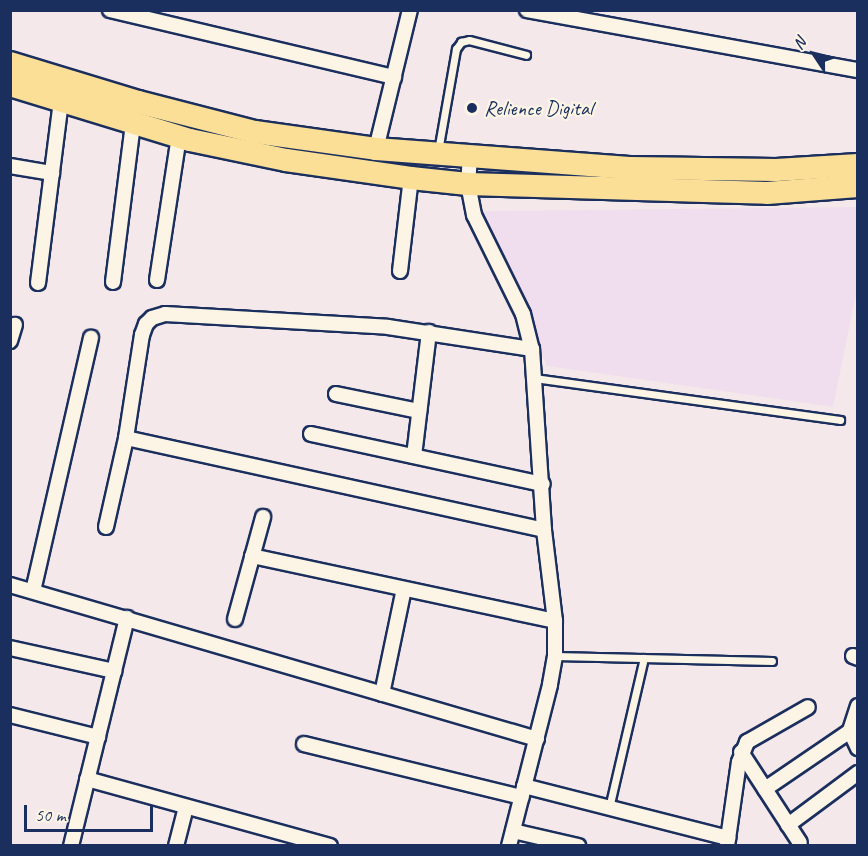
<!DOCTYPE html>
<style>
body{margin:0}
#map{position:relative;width:868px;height:856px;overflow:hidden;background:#f5e8ea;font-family:Caveat,sans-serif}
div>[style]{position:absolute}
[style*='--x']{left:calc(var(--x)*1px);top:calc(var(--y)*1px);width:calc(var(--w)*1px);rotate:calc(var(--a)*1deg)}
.built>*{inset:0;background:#f0deee}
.roads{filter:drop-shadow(2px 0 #1b2f5e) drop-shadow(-2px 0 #1b2f5e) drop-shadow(0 2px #1b2f5e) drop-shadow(0 -2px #1b2f5e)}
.lane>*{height:7px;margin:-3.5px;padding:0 3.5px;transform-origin:3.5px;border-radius:3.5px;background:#fcf5e5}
.street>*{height:14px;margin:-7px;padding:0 7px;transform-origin:7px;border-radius:7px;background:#fcf5e5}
.primary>*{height:22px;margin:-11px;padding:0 11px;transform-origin:11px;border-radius:11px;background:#fbdf96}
.dots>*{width:16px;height:16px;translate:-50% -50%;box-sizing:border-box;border:3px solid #fcf5e5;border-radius:50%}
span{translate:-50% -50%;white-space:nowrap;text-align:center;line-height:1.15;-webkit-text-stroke:4.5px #fcf5e5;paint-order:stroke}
.poi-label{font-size:21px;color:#1b2f5e}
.left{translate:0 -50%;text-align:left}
.frame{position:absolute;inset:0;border:12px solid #1b2f5e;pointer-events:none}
.north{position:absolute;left:784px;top:24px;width:60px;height:60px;-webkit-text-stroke:4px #fcf5e5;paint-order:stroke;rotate:305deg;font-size:16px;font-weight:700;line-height:24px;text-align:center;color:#1b2f5e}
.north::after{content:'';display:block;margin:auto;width:21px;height:27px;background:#1b2f5e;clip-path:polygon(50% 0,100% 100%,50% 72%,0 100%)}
.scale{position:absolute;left:24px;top:805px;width:129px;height:27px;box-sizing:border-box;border:3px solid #1b2f5e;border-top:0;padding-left:8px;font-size:18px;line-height:21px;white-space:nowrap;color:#1b2f5e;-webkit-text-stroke:4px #fcf5e5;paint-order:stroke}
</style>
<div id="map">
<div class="built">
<i style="clip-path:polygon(857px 207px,857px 289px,833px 407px,547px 366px,483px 211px)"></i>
</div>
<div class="roads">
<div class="lane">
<i style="--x:438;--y:151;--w:104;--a:-80"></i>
<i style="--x:456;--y:49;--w:9;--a:-54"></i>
<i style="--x:461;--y:42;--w:8;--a:-14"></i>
<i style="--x:469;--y:40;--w:59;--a:14.7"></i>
<i style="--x:534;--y:378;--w:309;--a:7.8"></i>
<i style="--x:555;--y:656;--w:217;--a:1.3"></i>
<i style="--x:609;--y:808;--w:154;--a:-76.9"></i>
</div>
<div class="street">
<i style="--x:110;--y:10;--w:292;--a:13.3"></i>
<i style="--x:527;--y:10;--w:336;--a:10.3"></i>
<i style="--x:376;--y:149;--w:143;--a:-76.3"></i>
<i style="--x:470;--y:156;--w:28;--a:94"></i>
<i style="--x:468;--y:184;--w:32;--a:79"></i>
<i style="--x:474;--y:215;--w:110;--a:63.7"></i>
<i style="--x:523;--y:314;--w:36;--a:76"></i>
<i style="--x:532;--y:349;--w:181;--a:86.2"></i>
<i style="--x:544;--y:530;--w:92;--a:83.1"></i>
<i style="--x:555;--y:621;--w:35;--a:90"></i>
<i style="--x:555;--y:656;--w:29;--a:100"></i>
<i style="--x:550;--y:685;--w:166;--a:104.3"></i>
<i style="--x:10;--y:166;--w:43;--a:9.5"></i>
<i style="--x:400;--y:271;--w:94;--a:-83.3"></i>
<i style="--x:157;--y:280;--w:145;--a:-81.3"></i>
<i style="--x:113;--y:282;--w:160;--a:-82.8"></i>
<i style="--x:38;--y:283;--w:183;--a:-82.8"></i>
<i style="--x:10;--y:341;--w:17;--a:-73"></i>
<i style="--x:336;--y:394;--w:85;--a:11.6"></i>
<i style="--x:311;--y:434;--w:237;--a:12.2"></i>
<i style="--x:126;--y:438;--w:428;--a:12.4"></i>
<i style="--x:414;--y:456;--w:125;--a:-83.1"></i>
<i style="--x:106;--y:527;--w:91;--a:-77.3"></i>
<i style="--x:126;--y:438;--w:104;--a:-81.2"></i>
<i style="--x:142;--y:335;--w:12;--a:-70"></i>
<i style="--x:146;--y:324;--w:8;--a:-45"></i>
<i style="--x:152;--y:318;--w:14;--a:-17"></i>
<i style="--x:165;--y:314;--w:223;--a:3.3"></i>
<i style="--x:388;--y:327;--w:146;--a:8.7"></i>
<i style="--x:252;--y:556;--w:310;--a:12.1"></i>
<i style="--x:10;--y:585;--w:549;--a:16.29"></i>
<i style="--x:33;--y:591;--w:260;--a:-77.1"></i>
<i style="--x:235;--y:619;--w:106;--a:-74.6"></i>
<i style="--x:10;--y:648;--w:107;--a:12.5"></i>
<i style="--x:853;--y:656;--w:5;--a:22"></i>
<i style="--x:382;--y:694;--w:107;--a:-78.2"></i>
<i style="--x:858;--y:706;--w:26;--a:108"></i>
<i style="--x:850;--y:731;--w:19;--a:65"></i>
<i style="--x:10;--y:715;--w:91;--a:14"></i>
<i style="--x:304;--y:744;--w:224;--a:13.7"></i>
<i style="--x:741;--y:752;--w:108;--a:57"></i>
<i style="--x:87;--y:779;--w:252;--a:15.4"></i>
<i style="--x:524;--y:786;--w:211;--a:14.3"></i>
<i style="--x:765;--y:789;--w:103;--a:-34.3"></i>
<i style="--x:788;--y:825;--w:87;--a:-36.6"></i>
<i style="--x:513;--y:831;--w:67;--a:13"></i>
<i style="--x:71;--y:846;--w:235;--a:-76.2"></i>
<i style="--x:176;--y:846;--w:40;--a:-75.6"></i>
<i style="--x:727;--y:846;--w:85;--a:-81.9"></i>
<i style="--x:739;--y:762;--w:22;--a:-68"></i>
<i style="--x:747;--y:742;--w:70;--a:-29.8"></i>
</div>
<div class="primary">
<i style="--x:10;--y:63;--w:134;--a:16.9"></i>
<i style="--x:138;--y:102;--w:121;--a:14.4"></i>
<i style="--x:255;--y:132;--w:122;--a:8"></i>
<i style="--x:376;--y:149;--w:254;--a:4.3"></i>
<i style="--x:629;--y:168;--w:147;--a:0.8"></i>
<i style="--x:776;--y:170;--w:82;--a:-3.5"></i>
<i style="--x:10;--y:85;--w:188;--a:17"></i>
<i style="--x:190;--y:140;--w:98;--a:11.8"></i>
<i style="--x:286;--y:160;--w:126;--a:8.2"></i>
<i style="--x:411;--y:178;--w:57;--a:6"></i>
<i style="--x:468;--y:184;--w:299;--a:1.7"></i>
<i style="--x:767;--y:193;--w:91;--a:-4.4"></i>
</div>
</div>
<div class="dots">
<i style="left:472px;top:108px;background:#1b2f5e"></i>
</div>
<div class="poi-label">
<span class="left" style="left:484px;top:108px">Relience Digital</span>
</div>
<div class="frame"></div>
<div class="north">N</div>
<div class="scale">50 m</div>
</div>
